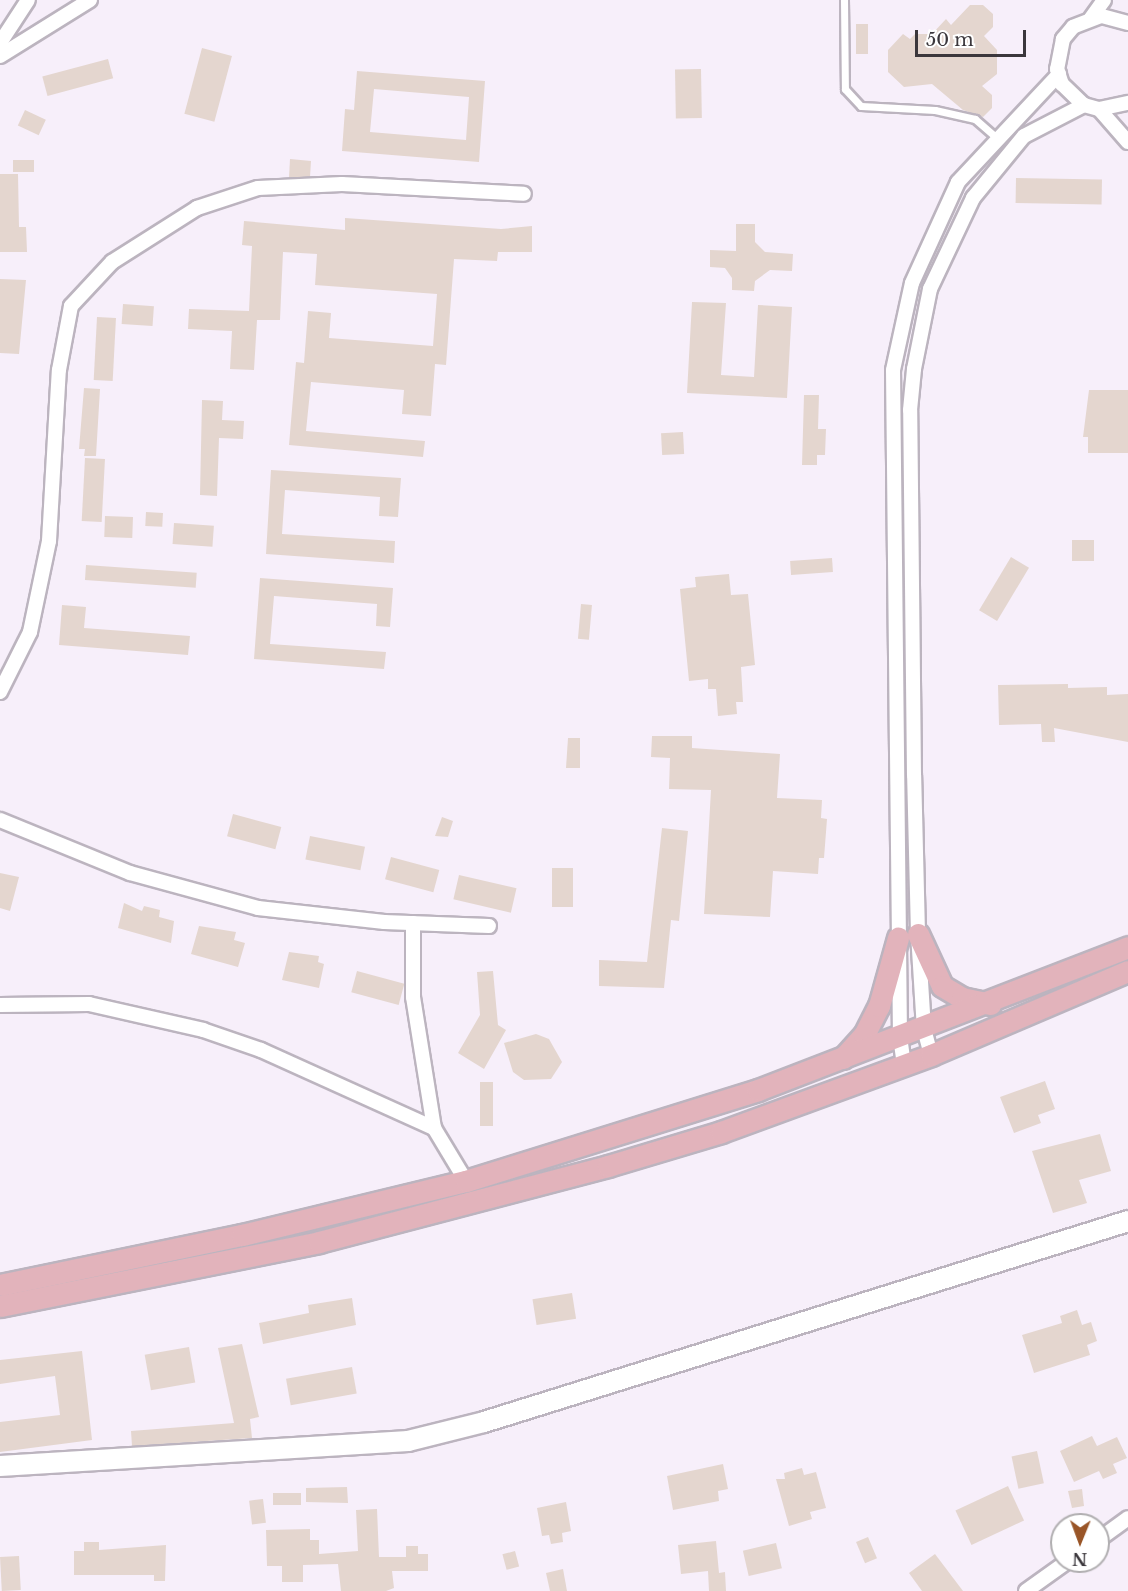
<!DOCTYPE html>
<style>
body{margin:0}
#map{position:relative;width:1128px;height:1591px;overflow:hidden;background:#f7effa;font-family:"Libre Baskerville",serif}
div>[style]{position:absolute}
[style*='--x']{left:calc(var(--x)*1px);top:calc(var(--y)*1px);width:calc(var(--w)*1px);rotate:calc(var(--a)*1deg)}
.building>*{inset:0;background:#e4d6cf;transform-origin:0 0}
.roads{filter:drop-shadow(2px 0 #bcb4bf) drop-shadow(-2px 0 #bcb4bf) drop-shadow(0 2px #bcb4bf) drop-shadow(0 -2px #bcb4bf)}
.lane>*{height:7px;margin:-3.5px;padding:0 3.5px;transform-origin:3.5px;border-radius:3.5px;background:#fff}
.street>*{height:14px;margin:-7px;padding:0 7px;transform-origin:7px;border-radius:7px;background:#fff}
.secondary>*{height:20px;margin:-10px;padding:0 10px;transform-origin:10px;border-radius:10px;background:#fff}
.primary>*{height:21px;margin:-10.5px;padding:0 10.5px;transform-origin:10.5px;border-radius:10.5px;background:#e2b3bb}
span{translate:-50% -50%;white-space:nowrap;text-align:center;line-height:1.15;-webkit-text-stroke:4.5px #fff;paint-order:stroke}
.north{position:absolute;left:1050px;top:1513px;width:60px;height:60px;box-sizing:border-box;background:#fff;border:2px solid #b1afb1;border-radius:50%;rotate:181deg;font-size:16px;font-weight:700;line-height:24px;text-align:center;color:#3b373c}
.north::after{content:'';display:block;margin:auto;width:21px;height:27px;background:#995527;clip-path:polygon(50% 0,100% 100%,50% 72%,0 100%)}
.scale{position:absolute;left:915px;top:30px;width:111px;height:27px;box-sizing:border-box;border:3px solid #3b373c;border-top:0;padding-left:8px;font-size:18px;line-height:21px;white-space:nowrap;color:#3b373c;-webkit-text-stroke:4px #fff;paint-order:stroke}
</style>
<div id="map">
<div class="building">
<i style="clip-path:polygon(970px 5px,983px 5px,993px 14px,993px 27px,984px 36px,997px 50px,997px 74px,982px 86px,992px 95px,992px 108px,983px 117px,963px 110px,932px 84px,904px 87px,888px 72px,888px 50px,903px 34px,910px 39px,915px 34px,932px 34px,946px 19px,951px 25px)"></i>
<i style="left:856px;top:24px;width:12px;height:30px"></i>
<i style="left:202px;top:48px;width:31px;height:68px;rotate:15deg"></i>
<i style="left:108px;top:59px;width:20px;height:68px;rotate:75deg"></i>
<i style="left:701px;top:69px;width:49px;height:26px;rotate:89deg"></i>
<i style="clip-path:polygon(evenodd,357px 71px,485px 81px,479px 162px,342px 151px,345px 109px,354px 110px,357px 71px,374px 89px,469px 97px,466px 140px,370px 132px,374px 89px)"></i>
<i style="left:25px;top:110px;width:23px;height:17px;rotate:25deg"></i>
<i style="clip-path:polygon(290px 159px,311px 161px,310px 177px,289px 178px)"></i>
<i style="left:13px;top:160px;width:21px;height:12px"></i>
<i style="clip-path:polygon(0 174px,18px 174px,19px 227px,26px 227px,27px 252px,0 252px)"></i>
<i style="left:1016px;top:178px;width:86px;height:25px;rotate:1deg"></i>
<i style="clip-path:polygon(345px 218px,501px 229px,532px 226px,532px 252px,498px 252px,497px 261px,454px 259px,446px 365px,435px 364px,431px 416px,402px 414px,404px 390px,311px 382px,306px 431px,425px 441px,423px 457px,289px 445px,296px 362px,304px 363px,308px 311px,331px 313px,329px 338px,433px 346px,437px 294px,315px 285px,317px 254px,283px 252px,280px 320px,257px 320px,254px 370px,230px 369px,232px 331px,188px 329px,189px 309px,249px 311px,252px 246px,242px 245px,244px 221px,345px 230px)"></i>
<i style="clip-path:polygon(736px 224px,755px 224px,755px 242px,765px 252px,793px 254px,792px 271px,770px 270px,755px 281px,754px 291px,732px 290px,732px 278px,725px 268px,710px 267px,710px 250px,736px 251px)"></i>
<i style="clip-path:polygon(0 279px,26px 280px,19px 354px,0 353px)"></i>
<i style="clip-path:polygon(692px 302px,726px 303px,721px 375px,754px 377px,758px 305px,792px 307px,787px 398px,687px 393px)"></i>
<i style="left:123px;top:304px;width:31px;height:20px;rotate:4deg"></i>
<i style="left:97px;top:317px;width:19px;height:63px;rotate:3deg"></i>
<i style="clip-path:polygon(84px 388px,100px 389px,96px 456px,84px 456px,85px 449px,79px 449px)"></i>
<i style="clip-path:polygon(1089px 390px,1128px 390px,1128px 453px,1088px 453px,1088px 437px,1083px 437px)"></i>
<i style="clip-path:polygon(804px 395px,819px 395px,818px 429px,826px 429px,825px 455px,817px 455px,817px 465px,802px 465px)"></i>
<i style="clip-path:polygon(202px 400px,223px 401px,222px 420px,244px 421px,243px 439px,219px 438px,217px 496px,200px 495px)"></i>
<i style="left:683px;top:432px;width:22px;height:22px;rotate:87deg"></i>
<i style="left:85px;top:458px;width:20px;height:63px;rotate:3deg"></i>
<i style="clip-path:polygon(271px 470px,401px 478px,398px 517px,379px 516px,380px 497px,285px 490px,282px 534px,395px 541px,394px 563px,266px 554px)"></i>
<i style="left:146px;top:512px;width:17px;height:14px;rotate:3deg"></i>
<i style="left:105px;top:516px;width:28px;height:21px;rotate:2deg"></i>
<i style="left:174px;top:523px;width:40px;height:21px;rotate:4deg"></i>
<i style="left:1072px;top:540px;width:22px;height:21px"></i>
<i style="left:1011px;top:557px;width:21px;height:62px;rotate:31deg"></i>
<i style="left:832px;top:558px;width:14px;height:42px;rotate:86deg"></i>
<i style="left:86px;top:565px;width:111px;height:15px;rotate:4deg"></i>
<i style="clip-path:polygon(729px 574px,731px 595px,748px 594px,755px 665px,741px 667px,743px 702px,736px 702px,737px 714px,718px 716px,716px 689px,708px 689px,708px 679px,689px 681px,680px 589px,696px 587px,695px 577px)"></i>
<i style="clip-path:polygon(260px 578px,393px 588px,390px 627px,376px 626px,377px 604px,274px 596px,270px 644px,386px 652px,384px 669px,254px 659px)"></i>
<i style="left:581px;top:604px;width:11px;height:35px;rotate:5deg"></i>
<i style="clip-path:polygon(62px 605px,86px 607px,84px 628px,190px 636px,188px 655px,59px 645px)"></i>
<i style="clip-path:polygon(1068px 684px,1068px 688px,1107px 687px,1107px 695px,1128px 694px,1128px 742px,1054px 728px,1055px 742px,1042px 742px,1041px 724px,999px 725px,998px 685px)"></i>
<i style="clip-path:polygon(652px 736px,692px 736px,692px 748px,780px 754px,777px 798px,822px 800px,821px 818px,827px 819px,824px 858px,819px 858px,818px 874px,773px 871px,770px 917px,704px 914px,711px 790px,669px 789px,670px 758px,651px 757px)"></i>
<i style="clip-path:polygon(568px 738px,580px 738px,580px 768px,566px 768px)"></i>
<i style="left:233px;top:814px;width:50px;height:23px;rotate:15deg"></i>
<i style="clip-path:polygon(442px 817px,453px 821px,448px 837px,435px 836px)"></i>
<i style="clip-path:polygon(662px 828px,688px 831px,679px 921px,671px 920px,664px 988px,599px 986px,599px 960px,647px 962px)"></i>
<i style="left:310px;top:836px;width:56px;height:24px;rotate:11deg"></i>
<i style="left:391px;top:857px;width:50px;height:23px;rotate:15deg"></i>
<i style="left:552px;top:868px;width:21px;height:39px"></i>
<i style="clip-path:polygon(0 873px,19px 877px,10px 911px,0 908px)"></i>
<i style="left:459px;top:875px;width:59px;height:25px;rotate:13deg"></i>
<i style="clip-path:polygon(124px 903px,142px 911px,144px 906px,160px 910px,159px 917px,174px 921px,171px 943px,118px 928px)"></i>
<i style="clip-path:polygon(199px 926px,236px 932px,234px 940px,245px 943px,238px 967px,191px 954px)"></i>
<i style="clip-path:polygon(289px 952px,319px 956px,318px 962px,324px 964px,319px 988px,282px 980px)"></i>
<i style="left:357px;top:971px;width:49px;height:22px;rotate:15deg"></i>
<i style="clip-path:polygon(493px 971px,498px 1025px,506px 1030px,484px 1069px,458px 1053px,480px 1015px,477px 972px)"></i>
<i style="clip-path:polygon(536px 1034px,549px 1039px,562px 1062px,551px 1079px,524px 1080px,513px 1072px,504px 1043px)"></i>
<i style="clip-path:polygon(1045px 1081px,1055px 1109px,1038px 1115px,1041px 1123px,1014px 1133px,1000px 1097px)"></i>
<i style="left:480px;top:1082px;width:13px;height:44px"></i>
<i style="clip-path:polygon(1100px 1134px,1111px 1171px,1079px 1180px,1087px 1203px,1053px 1213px,1032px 1151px)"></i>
<i style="left:572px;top:1293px;width:26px;height:40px;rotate:81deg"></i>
<i style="clip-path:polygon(352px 1298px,356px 1325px,263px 1344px,259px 1323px,309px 1313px,308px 1305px)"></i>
<i style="clip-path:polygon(1077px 1310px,1082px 1325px,1091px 1322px,1097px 1341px,1087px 1345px,1090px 1355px,1034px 1373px,1022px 1335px,1062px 1323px,1060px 1316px)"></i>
<i style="clip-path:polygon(242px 1344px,259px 1417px,250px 1419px,252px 1438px,132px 1446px,131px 1431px,234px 1423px,218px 1348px)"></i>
<i style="left:189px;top:1347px;width:36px;height:45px;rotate:80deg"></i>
<i style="clip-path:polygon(82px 1351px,92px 1440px,0 1452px,0 1422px,60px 1415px,55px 1376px,0 1384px,0 1360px)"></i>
<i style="left:352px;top:1367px;width:27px;height:67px;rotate:80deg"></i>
<i style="clip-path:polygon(1092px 1436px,1097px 1446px,1117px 1437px,1127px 1458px,1113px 1464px,1117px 1473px,1103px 1479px,1099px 1471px,1074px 1482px,1060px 1451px)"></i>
<i style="left:1037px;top:1451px;width:33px;height:26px;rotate:78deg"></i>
<i style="clip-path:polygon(723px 1464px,728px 1489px,718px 1491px,719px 1501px,673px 1510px,667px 1476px)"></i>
<i style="clip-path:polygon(802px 1468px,804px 1475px,816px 1472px,826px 1508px,810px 1512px,812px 1519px,789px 1526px,776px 1479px,785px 1479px,784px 1473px)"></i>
<i style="left:1008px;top:1486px;width:38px;height:58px;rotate:65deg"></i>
<i style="clip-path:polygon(347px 1487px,348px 1503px,306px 1502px,306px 1488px)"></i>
<i style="clip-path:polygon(1082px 1489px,1084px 1506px,1072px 1508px,1068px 1491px)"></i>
<i style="left:301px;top:1493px;width:12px;height:28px;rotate:90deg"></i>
<i style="left:263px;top:1499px;width:24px;height:14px;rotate:83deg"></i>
<i style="clip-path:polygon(566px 1502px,571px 1531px,562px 1533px,563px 1542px,551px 1544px,549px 1535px,542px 1536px,537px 1508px)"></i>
<i style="clip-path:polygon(377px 1509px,379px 1557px,406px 1557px,406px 1546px,418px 1546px,418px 1554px,428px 1554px,428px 1571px,392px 1571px,394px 1588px,386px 1591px,341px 1591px,338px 1564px,303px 1565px,303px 1582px,282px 1582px,282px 1566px,267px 1566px,266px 1530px,310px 1529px,310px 1540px,319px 1540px,319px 1554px,358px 1551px,356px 1510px)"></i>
<i style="left:868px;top:1537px;width:23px;height:13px;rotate:67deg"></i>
<i style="clip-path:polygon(716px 1541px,719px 1573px,725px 1572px,726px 1591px,709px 1591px,708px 1571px,681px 1574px,678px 1545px)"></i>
<i style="clip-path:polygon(84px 1542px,99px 1542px,99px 1550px,166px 1545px,165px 1581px,154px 1581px,154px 1575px,74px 1575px,74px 1551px,84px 1551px)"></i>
<i style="left:776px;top:1543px;width:26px;height:34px;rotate:77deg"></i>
<i style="left:515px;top:1551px;width:16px;height:13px;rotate:75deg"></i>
<i style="clip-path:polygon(935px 1554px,963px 1591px,922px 1591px,909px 1573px)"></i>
<i style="left:19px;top:1556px;width:34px;height:19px;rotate:87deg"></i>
<i style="clip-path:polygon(563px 1569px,567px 1591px,550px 1591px,546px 1573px)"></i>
</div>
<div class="roads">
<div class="lane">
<i style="--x:844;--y:0;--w:89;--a:89.4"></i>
<i style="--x:845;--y:89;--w:23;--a:47"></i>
<i style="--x:861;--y:106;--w:74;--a:3.1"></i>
<i style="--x:935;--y:110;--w:41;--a:12.7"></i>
<i style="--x:975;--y:119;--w:28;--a:41"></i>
</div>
<div class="street">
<i style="--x:1091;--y:18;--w:22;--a:-54"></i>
<i style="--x:1128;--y:23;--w:28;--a:-165"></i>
<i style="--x:1101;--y:16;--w:30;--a:159"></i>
<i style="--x:1073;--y:27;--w:16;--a:130"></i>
<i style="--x:1063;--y:39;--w:31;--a:101"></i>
<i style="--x:1057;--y:69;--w:16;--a:72"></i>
<i style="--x:1062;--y:84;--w:30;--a:44"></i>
<i style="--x:1084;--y:105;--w:16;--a:15"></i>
<i style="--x:1099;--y:109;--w:30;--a:-12"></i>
<i style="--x:0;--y:43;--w:51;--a:-56.9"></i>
<i style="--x:0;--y:56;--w:106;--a:-31.9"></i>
<i style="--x:1099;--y:109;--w:44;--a:48.7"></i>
<i style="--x:0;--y:692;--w:67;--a:-63.4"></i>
<i style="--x:30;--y:632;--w:93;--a:-78.2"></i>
<i style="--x:49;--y:541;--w:171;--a:-86.7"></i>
<i style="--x:59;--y:370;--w:65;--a:-79.4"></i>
<i style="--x:71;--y:306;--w:60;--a:-47"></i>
<i style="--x:112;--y:262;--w:101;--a:-32.4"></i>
<i style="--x:197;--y:208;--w:64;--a:-18.2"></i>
<i style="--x:258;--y:188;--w:84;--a:-2.7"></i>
<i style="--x:342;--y:184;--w:182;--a:3.1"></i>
<i style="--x:0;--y:820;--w:140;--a:22.2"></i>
<i style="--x:130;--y:873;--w:133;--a:15.3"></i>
<i style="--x:258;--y:908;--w:127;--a:6.3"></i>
<i style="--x:384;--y:922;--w:105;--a:2.2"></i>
<i style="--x:413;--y:923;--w:74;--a:90"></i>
<i style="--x:413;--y:997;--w:133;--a:80.9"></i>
<i style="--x:0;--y:1005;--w:89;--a:-0.6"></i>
<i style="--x:89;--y:1004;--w:117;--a:12.8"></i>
<i style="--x:203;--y:1030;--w:61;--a:19"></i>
<i style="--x:261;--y:1050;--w:190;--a:24.3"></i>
<i style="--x:434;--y:1128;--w:62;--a:58.9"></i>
<i style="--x:931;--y:1055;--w:27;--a:-105"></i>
<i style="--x:924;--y:1029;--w:95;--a:-93.6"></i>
<i style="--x:918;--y:934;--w:159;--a:-91.4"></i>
<i style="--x:914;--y:775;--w:365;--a:-90.6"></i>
<i style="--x:910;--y:410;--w:41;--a:-84.4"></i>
<i style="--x:914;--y:369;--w:82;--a:-78.7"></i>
<i style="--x:930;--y:289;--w:101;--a:-64.7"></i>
<i style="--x:973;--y:198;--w:80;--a:-50.6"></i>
<i style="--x:1024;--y:136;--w:68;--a:-27.3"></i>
<i style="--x:904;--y:1065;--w:27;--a:-98"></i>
<i style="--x:900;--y:1038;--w:668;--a:-90.6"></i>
<i style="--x:893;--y:370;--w:89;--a:-77.7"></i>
<i style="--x:912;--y:283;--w:111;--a:-65.5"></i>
<i style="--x:958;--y:182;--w:148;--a:-46.9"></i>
<i style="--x:1098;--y:1540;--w:37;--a:-36"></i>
<i style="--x:1026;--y:1591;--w:52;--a:-35.5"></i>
</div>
<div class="secondary">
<i style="--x:0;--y:1466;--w:409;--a:-3.5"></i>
<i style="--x:408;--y:1441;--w:78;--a:-14"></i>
<i style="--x:484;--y:1422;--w:675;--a:-17.33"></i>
</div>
<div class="primary">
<i style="--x:918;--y:934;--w:57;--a:65.2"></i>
<i style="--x:942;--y:986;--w:23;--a:31"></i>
<i style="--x:962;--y:998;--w:29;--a:12"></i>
<i style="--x:843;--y:1058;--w:31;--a:-48"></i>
<i style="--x:864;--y:1035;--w:33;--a:-63"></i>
<i style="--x:879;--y:1006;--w:71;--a:-74.4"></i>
<i style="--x:0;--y:1285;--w:247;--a:-11.7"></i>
<i style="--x:242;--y:1235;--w:230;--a:-13.6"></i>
<i style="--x:466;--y:1181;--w:306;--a:-17.3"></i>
<i style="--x:758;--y:1090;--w:397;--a:-21.1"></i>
<i style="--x:0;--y:1306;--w:325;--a:-11.3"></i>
<i style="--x:319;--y:1242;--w:299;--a:-14.7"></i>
<i style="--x:608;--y:1166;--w:118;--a:-16.7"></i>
<i style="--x:721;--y:1132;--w:224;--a:-20.1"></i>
<i style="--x:931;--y:1055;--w:214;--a:-23.1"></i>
</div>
</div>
<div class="north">N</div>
<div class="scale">50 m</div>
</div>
